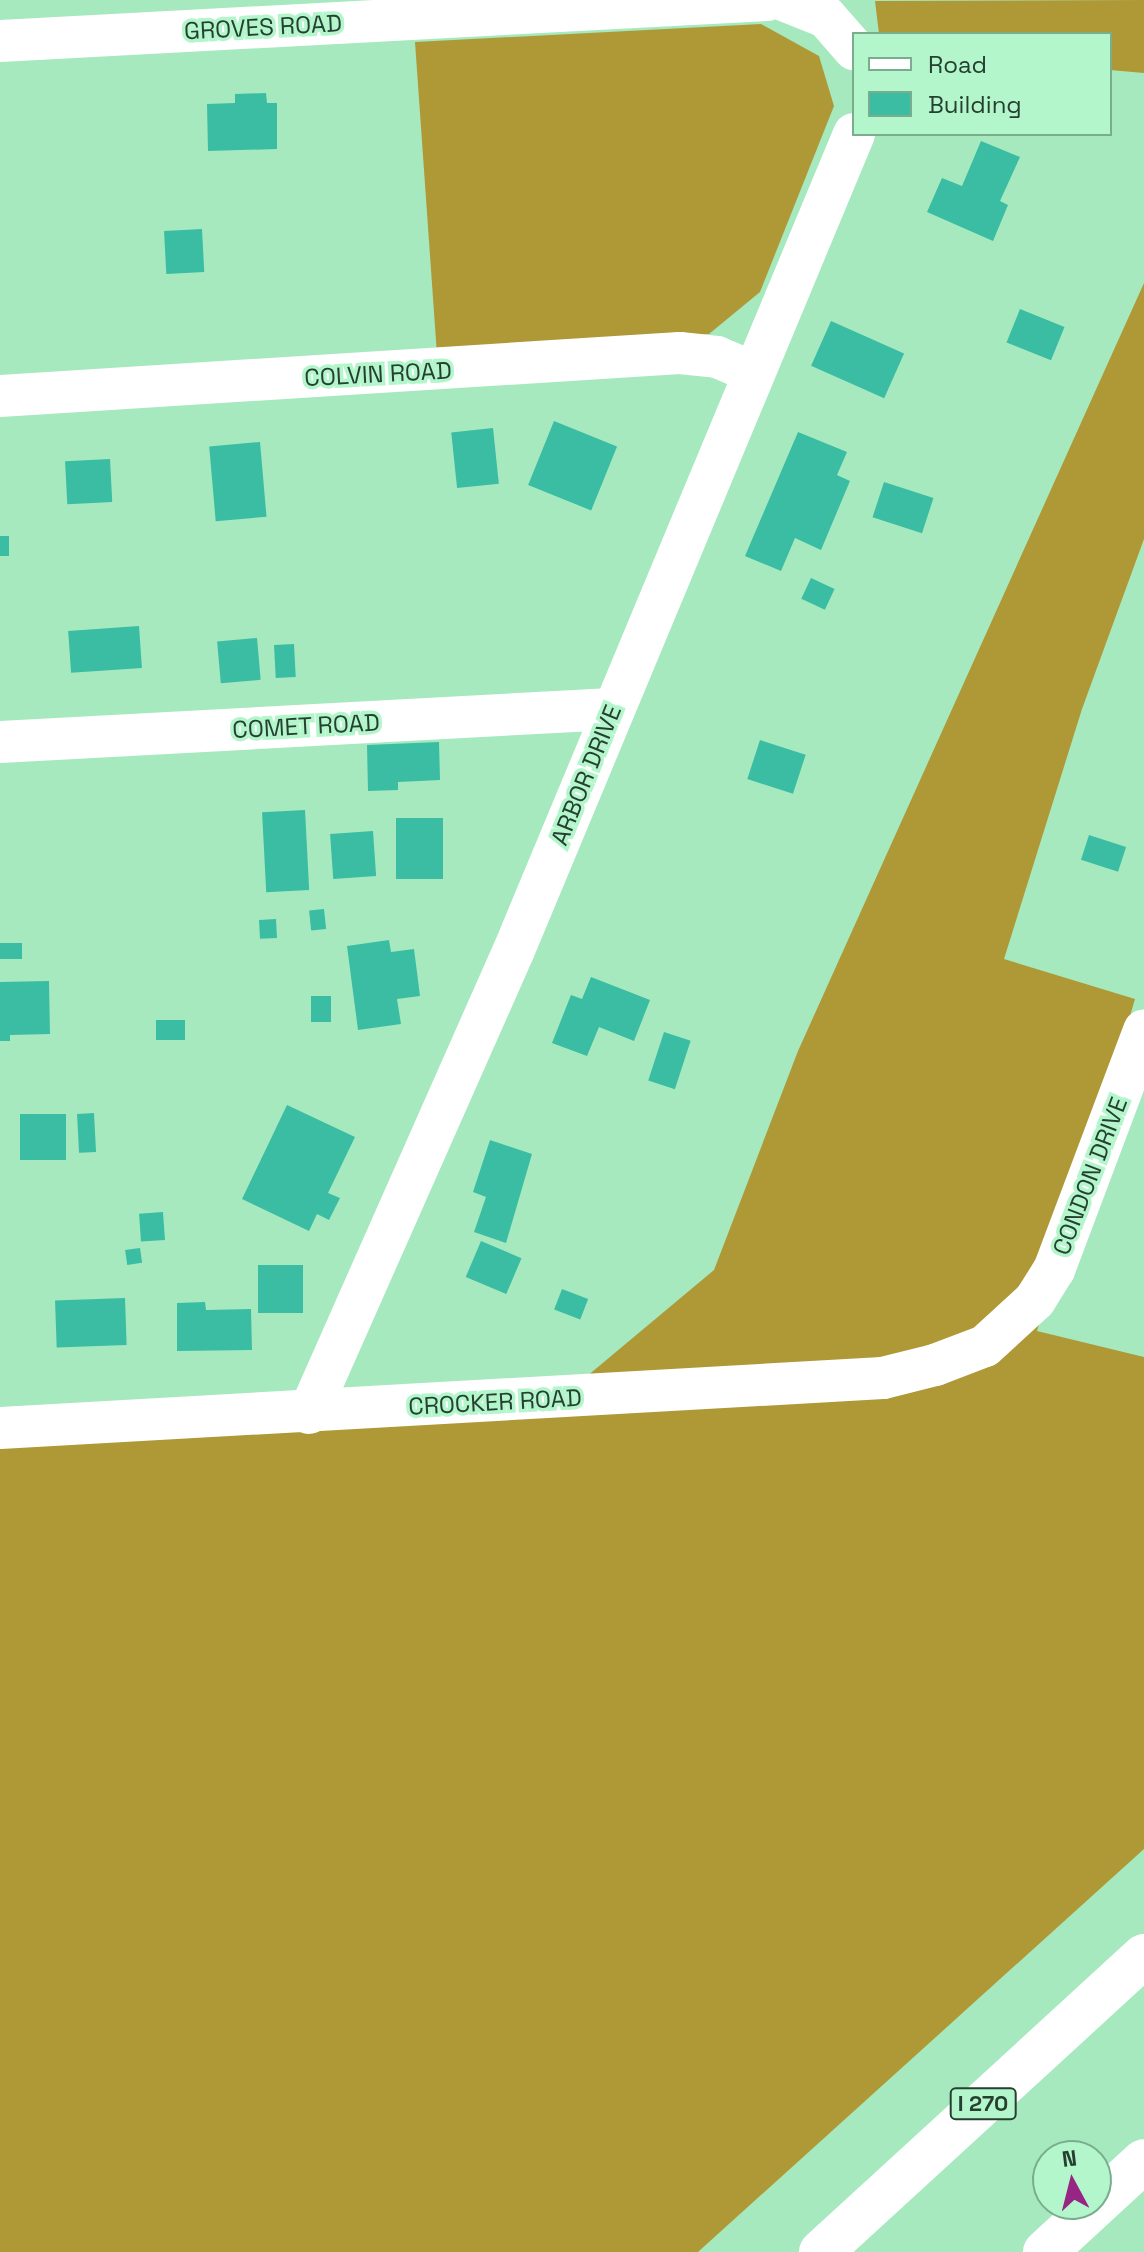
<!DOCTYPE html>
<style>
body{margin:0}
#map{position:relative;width:1144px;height:2252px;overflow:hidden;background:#a6e9bf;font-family:"Space Grotesk",sans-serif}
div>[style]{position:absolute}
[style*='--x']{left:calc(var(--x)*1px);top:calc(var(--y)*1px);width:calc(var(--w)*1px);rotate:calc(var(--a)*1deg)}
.forest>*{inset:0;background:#af9937}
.building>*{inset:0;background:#3abda3;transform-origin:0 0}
.minor>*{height:42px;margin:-21px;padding:0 21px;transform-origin:21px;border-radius:21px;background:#fff}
.highway>*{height:44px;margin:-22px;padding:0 22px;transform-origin:22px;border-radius:22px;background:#fff}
span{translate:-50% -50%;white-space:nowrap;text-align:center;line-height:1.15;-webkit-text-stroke:7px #b3f6cb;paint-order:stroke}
.shield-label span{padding:2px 6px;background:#b3f6cb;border:2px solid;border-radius:6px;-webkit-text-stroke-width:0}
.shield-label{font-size:22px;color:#254030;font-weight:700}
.street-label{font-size:24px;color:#254030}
.legend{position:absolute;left:852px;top:32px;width:260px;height:104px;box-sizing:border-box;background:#b3f6cb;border:2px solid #7aad8d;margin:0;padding:10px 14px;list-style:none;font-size:24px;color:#254030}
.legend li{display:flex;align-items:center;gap:16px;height:40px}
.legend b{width:40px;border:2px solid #7aad8d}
.north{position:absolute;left:1032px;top:2140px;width:80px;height:80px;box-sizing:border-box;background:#b3f6cb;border:2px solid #7aad8d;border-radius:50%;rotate:353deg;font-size:22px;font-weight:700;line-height:32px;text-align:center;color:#254030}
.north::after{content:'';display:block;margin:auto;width:28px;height:36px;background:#972583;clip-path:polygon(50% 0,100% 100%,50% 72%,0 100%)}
</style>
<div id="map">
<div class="forest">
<i style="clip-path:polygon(1144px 0,1144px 73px,1110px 70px,1110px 34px,879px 34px,875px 1px)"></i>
<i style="clip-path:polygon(761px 24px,819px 56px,834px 106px,760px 292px,709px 334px,437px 355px,415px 42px)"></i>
<i style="clip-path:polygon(1144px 283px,1144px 539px,1082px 709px,1004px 959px,1135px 999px,1037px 1331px,1144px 1357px,1144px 1849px,698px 2252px,0 2252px,0 1416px,586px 1377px,714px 1270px,798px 1051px)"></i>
</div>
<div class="building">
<i style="clip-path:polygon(266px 93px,267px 103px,277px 103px,277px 149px,208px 151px,207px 104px,235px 103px,235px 94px)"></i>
<i style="clip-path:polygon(981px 141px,1020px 157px,1000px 201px,1008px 205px,993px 241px,927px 212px,942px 178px,962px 186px)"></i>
<i style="left:202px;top:229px;width:43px;height:38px;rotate:87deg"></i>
<i style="left:1020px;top:309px;width:48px;height:36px;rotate:22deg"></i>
<i style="left:831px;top:321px;width:80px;height:49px;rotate:24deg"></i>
<i style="left:554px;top:421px;width:68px;height:69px;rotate:22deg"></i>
<i style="left:493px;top:428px;width:56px;height:42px;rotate:84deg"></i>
<i style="clip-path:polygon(798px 432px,847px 452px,837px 475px,850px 481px,821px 550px,795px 538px,781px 571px,745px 556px)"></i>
<i style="left:260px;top:442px;width:75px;height:51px;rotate:85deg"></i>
<i style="left:110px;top:459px;width:43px;height:45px;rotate:87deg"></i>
<i style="left:884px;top:482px;width:52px;height:37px;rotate:18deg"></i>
<i style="left:0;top:536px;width:9px;height:20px"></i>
<i style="left:811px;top:578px;width:26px;height:23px;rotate:25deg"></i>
<i style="left:139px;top:626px;width:42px;height:71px;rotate:86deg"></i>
<i style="left:257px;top:638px;width:42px;height:40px;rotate:85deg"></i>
<i style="left:294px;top:644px;width:33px;height:20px;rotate:87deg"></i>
<i style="left:760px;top:740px;width:48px;height:41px;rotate:18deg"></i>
<i style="clip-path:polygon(439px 742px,440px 780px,398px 782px,398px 790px,368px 791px,367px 745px)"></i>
<i style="left:305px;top:810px;width:80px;height:43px;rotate:87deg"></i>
<i style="left:396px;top:818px;width:47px;height:61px"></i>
<i style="left:373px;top:831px;width:45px;height:43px;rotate:86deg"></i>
<i style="left:1089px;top:835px;width:39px;height:26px;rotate:18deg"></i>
<i style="left:324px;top:909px;width:20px;height:15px;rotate:84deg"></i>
<i style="left:276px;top:919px;width:19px;height:17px;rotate:87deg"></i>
<i style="clip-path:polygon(389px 940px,391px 952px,414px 949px,420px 996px,397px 999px,401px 1024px,358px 1030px,347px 946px)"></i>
<i style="left:0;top:943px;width:22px;height:16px"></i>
<i style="clip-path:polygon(591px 977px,650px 1000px,634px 1041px,599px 1027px,587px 1056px,552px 1043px,571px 995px,582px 999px)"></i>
<i style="clip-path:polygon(49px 981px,50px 1034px,10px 1035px,10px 1041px,0 1041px,0 982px)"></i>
<i style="left:311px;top:996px;width:20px;height:26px"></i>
<i style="left:185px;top:1020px;width:20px;height:29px;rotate:90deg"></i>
<i style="left:664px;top:1032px;width:28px;height:51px;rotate:18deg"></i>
<i style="clip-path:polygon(287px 1105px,355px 1137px,328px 1193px,340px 1198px,329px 1220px,317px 1214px,309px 1231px,242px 1199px)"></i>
<i style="left:94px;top:1113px;width:39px;height:17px;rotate:87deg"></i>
<i style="left:20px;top:1114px;width:46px;height:46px"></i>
<i style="clip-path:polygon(490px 1140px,532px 1154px,506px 1243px,474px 1232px,486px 1197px,473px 1192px)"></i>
<i style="left:163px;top:1212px;width:28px;height:24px;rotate:86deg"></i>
<i style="left:481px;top:1241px;width:44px;height:39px;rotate:23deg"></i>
<i style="left:140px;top:1248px;width:15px;height:15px;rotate:82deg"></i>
<i style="left:258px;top:1265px;width:45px;height:48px"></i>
<i style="left:562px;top:1289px;width:28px;height:22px;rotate:21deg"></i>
<i style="left:125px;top:1298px;width:47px;height:70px;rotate:88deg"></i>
<i style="clip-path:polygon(205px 1302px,206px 1310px,251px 1309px,252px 1350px,177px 1351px,177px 1303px)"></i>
</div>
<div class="minor">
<i style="--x:783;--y:0;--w:46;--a:21.6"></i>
<i style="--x:826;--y:17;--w:43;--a:48.8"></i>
<i style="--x:0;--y:41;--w:768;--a:-3.06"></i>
<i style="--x:0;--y:396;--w:681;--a:-3.62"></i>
<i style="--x:680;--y:353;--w:37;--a:6"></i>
<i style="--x:717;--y:357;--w:38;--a:23"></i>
<i style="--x:0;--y:742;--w:613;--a:-3.09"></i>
<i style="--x:309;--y:1413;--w:506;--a:-66.12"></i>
<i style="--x:514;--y:950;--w:884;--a:-67.38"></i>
<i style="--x:0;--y:1428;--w:884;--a:-3.24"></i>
<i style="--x:883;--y:1378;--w:54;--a:-14"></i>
<i style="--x:935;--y:1365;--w:53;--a:-20.8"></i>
<i style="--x:985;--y:1346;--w:68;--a:-42.6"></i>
<i style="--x:1035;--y:1300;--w:36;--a:-58"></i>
<i style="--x:1054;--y:1270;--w:256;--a:-69.4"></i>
</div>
<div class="highway">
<i style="--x:821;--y:2252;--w:438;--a:-42.5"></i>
<i style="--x:1045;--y:2252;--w:134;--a:-42.6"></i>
</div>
<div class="shield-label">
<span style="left:983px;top:2104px">I 270</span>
</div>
<div class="street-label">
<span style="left:263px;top:27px;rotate:-3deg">GROVES ROAD</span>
<span style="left:378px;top:374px;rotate:-3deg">COLVIN ROAD</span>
<span style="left:306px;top:726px;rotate:-3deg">COMET ROAD</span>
<span style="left:586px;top:775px;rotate:-68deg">ARBOR DRIVE</span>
<span style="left:1090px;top:1176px;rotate:-69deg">CONDON DRIVE</span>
<span style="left:495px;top:1402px;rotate:-3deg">CROCKER ROAD</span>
</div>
<ul class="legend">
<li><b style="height:10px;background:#fff"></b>Road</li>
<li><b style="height:22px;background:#3abda3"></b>Building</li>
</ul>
<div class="north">N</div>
</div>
